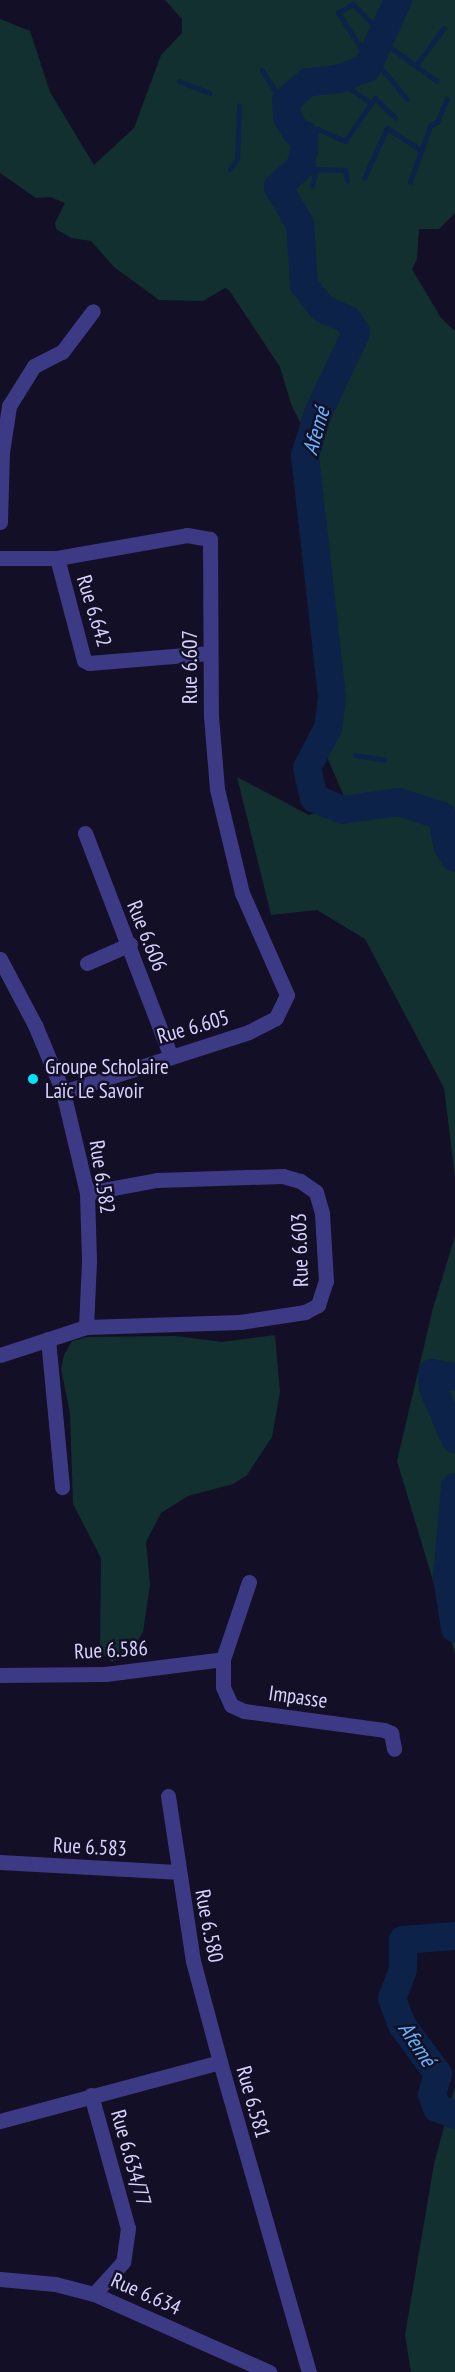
<!DOCTYPE html>
<meta charset="utf-8">
<style>
body{margin:0}
#map{position:relative;width:455px;height:2372px;overflow:hidden;background:#130f26;font-family:"PT Sans Narrow",sans-serif}
div>[style]{position:absolute}
[style*='--x']{left:calc(var(--x)*1px);top:calc(var(--y)*1px);width:calc(var(--w)*1px);rotate:calc(var(--a)*1deg)}
.green>*{inset:0;background:#12302f}
.stream>*{height:4.5px;margin:-2.25px;padding:0 2.25px;transform-origin:2.25px;border-radius:2.25px;background:#0c2248}
.river>*{height:28px;margin:-14px;padding:0 14px;transform-origin:14px;border-radius:14px;background:#0c2248}
.minor>*{height:15px;margin:-7.5px;padding:0 7.5px;transform-origin:7.5px;border-radius:7.5px;background:#3d3a85}
.dots>*{width:16px;height:16px;translate:-50% -50%;box-sizing:border-box;border:3px solid #130f26;border-radius:50%}
span{translate:-50% -50%;white-space:nowrap;text-align:center;line-height:1.15;-webkit-text-stroke:5px #130f26;paint-order:stroke}
.street-label{font-size:21px;color:#d9d4ff}
.poi-label{font-size:21px;color:#d9d4ff}
.left{translate:0 -50%;text-align:left}
.water-label{font-size:22px;color:#62b6ff;font-style:italic}
</style>
<div id="map">
<div class="green">
<i style="clip-path:polygon(165px 0,455px 0,455px 213px,439px 229px,419px 229px,417px 259px,412px 269px,441px 318px,455px 331px,455px 1177px,444px 1088px,365px 939px,317px 910px,271px 915px,237px 777px,309px 815px,346px 801px,327px 757px,340px 697px,322px 495px,316px 455px,291px 404px,280px 367px,229px 290px,225px 288px,203px 301px,159px 300px,114px 267px,91px 241px,71px 238px,56px 229px,55px 223px,65px 203px,50px 197px,36px 198px,0 173px,0 19px,30px 31px,50px 92px,94px 165px,134px 128px,161px 55px,182px 33px,182px 19px)"></i>
<i style="clip-path:polygon(455px 1236px,455px 1654px,397px 1461px,433px 1308px)"></i>
<i style="clip-path:polygon(275px 1335px,280px 1392px,272px 1437px,247px 1475px,233px 1484px,188px 1496px,161px 1513px,146px 1542px,150px 1585px,143px 1632px,136px 1644px,112px 1662px,100px 1651px,101px 1558px,73px 1504px,70px 1413px,61px 1369px,64px 1355px,72px 1341px,87px 1337px,176px 1336px,222px 1342px)"></i>
<i style="clip-path:polygon(455px 2086px,455px 2372px,411px 2372px,405px 2335px,434px 2164px)"></i>
</div>
<div class="stream">
<i style="--x:393;--y:49;--w:54;--a:36"></i>
<i style="--x:371;--y:64;--w:61;--a:-122.9"></i>
<i style="--x:338;--y:13;--w:17;--a:-31"></i>
<i style="--x:353;--y:4;--w:35;--a:45"></i>
<i style="--x:378;--y:29;--w:7;--a:8"></i>
<i style="--x:379;--y:65;--w:44;--a:50.5"></i>
<i style="--x:416;--y:65;--w:46;--a:-52.9"></i>
<i style="--x:262;--y:70;--w:30;--a:57"></i>
<i style="--x:278;--y:95;--w:13;--a:18"></i>
<i style="--x:329;--y:75;--w:49;--a:33.4"></i>
<i style="--x:179;--y:81;--w:33;--a:21"></i>
<i style="--x:310;--y:133;--w:9;--a:-27"></i>
<i style="--x:318;--y:129;--w:30;--a:24"></i>
<i style="--x:345;--y:141;--w:52;--a:-55.1"></i>
<i style="--x:375;--y:98;--w:28;--a:44"></i>
<i style="--x:230;--y:169;--w:12;--a:-55"></i>
<i style="--x:237;--y:159;--w:53;--a:-87.8"></i>
<i style="--x:364;--y:178;--w:55;--a:-65.3"></i>
<i style="--x:387;--y:128;--w:40;--a:32.9"></i>
<i style="--x:410;--y:182;--w:59;--a:-70.3"></i>
<i style="--x:430;--y:126;--w:8;--a:-30"></i>
<i style="--x:437;--y:122;--w:25;--a:-67"></i>
<i style="--x:312;--y:186;--w:17;--a:-77"></i>
<i style="--x:316;--y:169;--w:29;--a:2"></i>
<i style="--x:345;--y:170;--w:11;--a:75"></i>
<i style="--x:355;--y:755;--w:30;--a:9"></i>
</div>
<div class="river">
<i style="--x:398;--y:0;--w:75;--a:114.5"></i>
<i style="--x:367;--y:68;--w:30;--a:159"></i>
<i style="--x:339;--y:79;--w:31;--a:174"></i>
<i style="--x:308;--y:82;--w:29;--a:139"></i>
<i style="--x:286;--y:101;--w:16;--a:86"></i>
<i style="--x:287;--y:117;--w:17;--a:59"></i>
<i style="--x:296;--y:132;--w:9;--a:21"></i>
<i style="--x:304;--y:135;--w:15;--a:90"></i>
<i style="--x:304;--y:150;--w:16;--a:101"></i>
<i style="--x:301;--y:166;--w:31;--a:138"></i>
<i style="--x:278;--y:187;--w:43;--a:59.3"></i>
<i style="--x:300;--y:224;--w:61;--a:86.2"></i>
<i style="--x:304;--y:285;--w:29;--a:52"></i>
<i style="--x:322;--y:308;--w:29;--a:25"></i>
<i style="--x:348;--y:320;--w:15;--a:58"></i>
<i style="--x:356;--y:333;--w:89;--a:115.4"></i>
<i style="--x:318;--y:413;--w:45;--a:106.8"></i>
<i style="--x:305;--y:456;--w:243;--a:83.6"></i>
<i style="--x:332;--y:697;--w:31;--a:97"></i>
<i style="--x:328;--y:728;--w:45;--a:117.7"></i>
<i style="--x:307;--y:768;--w:31;--a:77"></i>
<i style="--x:314;--y:798;--w:30;--a:23"></i>
<i style="--x:342;--y:810;--w:58;--a:-8"></i>
<i style="--x:399;--y:802;--w:45;--a:18"></i>
<i style="--x:442;--y:816;--w:29;--a:80"></i>
<i style="--x:447;--y:845;--w:15;--a:58"></i>
<i style="--x:455;--y:1377;--w:23;--a:-170"></i>
<i style="--x:432;--y:1373;--w:15;--a:86"></i>
<i style="--x:433;--y:1388;--w:56;--a:66.7"></i>
<i style="--x:455;--y:1487;--w:90;--a:95.1"></i>
<i style="--x:447;--y:1577;--w:52;--a:81.1"></i>
<i style="--x:455;--y:1936;--w:52;--a:175.6"></i>
<i style="--x:403;--y:1940;--w:30;--a:90"></i>
<i style="--x:403;--y:1970;--w:30;--a:111"></i>
<i style="--x:392;--y:1998;--w:29;--a:70"></i>
<i style="--x:402;--y:2025;--w:61;--a:53.7"></i>
<i style="--x:438;--y:2074;--w:21;--a:107"></i>
<i style="--x:432;--y:2094;--w:15;--a:70"></i>
<i style="--x:437;--y:2108;--w:19;--a:21"></i>
</div>
<div class="minor">
<i style="--x:0;--y:522;--w:70;--a:-88.4"></i>
<i style="--x:2;--y:452;--w:47;--a:-81.3"></i>
<i style="--x:9;--y:406;--w:47;--a:-58"></i>
<i style="--x:34;--y:366;--w:31;--a:-27"></i>
<i style="--x:62;--y:352;--w:51;--a:-52.9"></i>
<i style="--x:0;--y:558;--w:57;--a:0"></i>
<i style="--x:57;--y:558;--w:132;--a:-10"></i>
<i style="--x:187;--y:535;--w:23;--a:10"></i>
<i style="--x:210;--y:539;--w:177;--a:89.7"></i>
<i style="--x:211;--y:716;--w:73;--a:85.3"></i>
<i style="--x:217;--y:789;--w:107;--a:76.5"></i>
<i style="--x:242;--y:893;--w:111;--a:66.2"></i>
<i style="--x:287;--y:995;--w:25;--a:116"></i>
<i style="--x:276;--y:1018;--w:30;--a:153"></i>
<i style="--x:249;--y:1032;--w:195;--a:162.1"></i>
<i style="--x:57;--y:558;--w:106;--a:75.2"></i>
<i style="--x:84;--y:660;--w:6;--a:31"></i>
<i style="--x:89;--y:663;--w:121;--a:-4.7"></i>
<i style="--x:85;--y:833;--w:238;--a:69"></i>
<i style="--x:0;--y:959;--w:75;--a:62.1"></i>
<i style="--x:35;--y:1025;--w:73;--a:67.3"></i>
<i style="--x:63;--y:1092;--w:104;--a:76.6"></i>
<i style="--x:87;--y:1193;--w:68;--a:88.3"></i>
<i style="--x:89;--y:1261;--w:66;--a:92.6"></i>
<i style="--x:86;--y:1327;--w:90;--a:162"></i>
<i style="--x:87;--y:963;--w:47;--a:-23.8"></i>
<i style="--x:86;--y:1327;--w:154;--a:-1.9"></i>
<i style="--x:240;--y:1322;--w:66;--a:-8.7"></i>
<i style="--x:305;--y:1312;--w:15;--a:-28"></i>
<i style="--x:318;--y:1305;--w:25;--a:-72"></i>
<i style="--x:326;--y:1281;--w:68;--a:-93.4"></i>
<i style="--x:322;--y:1213;--w:22;--a:-106"></i>
<i style="--x:316;--y:1192;--w:19;--a:-145"></i>
<i style="--x:300;--y:1181;--w:18;--a:-164"></i>
<i style="--x:283;--y:1176;--w:126;--a:178.2"></i>
<i style="--x:157;--y:1180;--w:71;--a:169.5"></i>
<i style="--x:48;--y:1339;--w:149;--a:84.6"></i>
<i style="--x:249;--y:1582;--w:81;--a:108.7"></i>
<i style="--x:223;--y:1659;--w:28;--a:90"></i>
<i style="--x:223;--y:1687;--w:20;--a:66"></i>
<i style="--x:231;--y:1705;--w:14;--a:25"></i>
<i style="--x:244;--y:1711;--w:141;--a:7.7"></i>
<i style="--x:384;--y:1730;--w:8;--a:23"></i>
<i style="--x:391;--y:1733;--w:16;--a:79"></i>
<i style="--x:0;--y:1675;--w:105;--a:-0.5"></i>
<i style="--x:105;--y:1674;--w:119;--a:-7.2"></i>
<i style="--x:168;--y:1796;--w:167;--a:81.4"></i>
<i style="--x:193;--y:1961;--w:105;--a:75"></i>
<i style="--x:0;--y:1862;--w:177;--a:3.2"></i>
<i style="--x:91;--y:2095;--w:138;--a:74.5"></i>
<i style="--x:128;--y:2228;--w:34;--a:98"></i>
<i style="--x:123;--y:2262;--w:43;--a:132.2"></i>
<i style="--x:0;--y:2121;--w:228;--a:-15"></i>
<i style="--x:220;--y:2062;--w:323;--a:74"></i>
<i style="--x:0;--y:2279;--w:55;--a:5.2"></i>
<i style="--x:55;--y:2284;--w:40;--a:14.4"></i>
<i style="--x:94;--y:2294;--w:192;--a:24"></i>
</div>
<div class="dots">
<i style="left:33px;top:1079px;background:#00e5ff"></i>
</div>
<div class="street-label">
<span style="left:94px;top:611px;rotate:73deg">Rue 6.642</span>
<span style="left:190px;top:667px;rotate:-90deg">Rue 6.607</span>
<span style="left:147px;top:936px;rotate:68deg">Rue 6.606</span>
<span style="left:193px;top:1027px;rotate:-16deg">Rue 6.605</span>
<span style="left:102px;top:1177px;rotate:81deg">Rue 6.582</span>
<span style="left:300px;top:1250px;rotate:-92deg">Rue 6.603</span>
<span style="left:111px;top:1650px;rotate:-3deg">Rue 6.586</span>
<span style="left:298px;top:1697px;rotate:8deg">Impasse</span>
<span style="left:90px;top:1847px;rotate:3deg">Rue 6.583</span>
<span style="left:209px;top:1926px;rotate:79deg">Rue 6.580</span>
<span style="left:253px;top:2102px;rotate:74deg">Rue 6.581</span>
<span style="left:131px;top:2158px;rotate:74deg">Rue 6.634/77</span>
<span style="left:146px;top:2294px;rotate:24deg">Rue 6.634</span>
</div>
<div class="poi-label">
<span class="left" style="left:45px;top:1079px">Groupe Scholaire<br>Laïc Le Savoir</span>
</div>
<div class="water-label">
<span style="left:316px;top:431px;rotate:-74deg">Afemé</span>
<span style="left:417px;top:2044px;rotate:56deg">Afemé</span>
</div>
</div>
